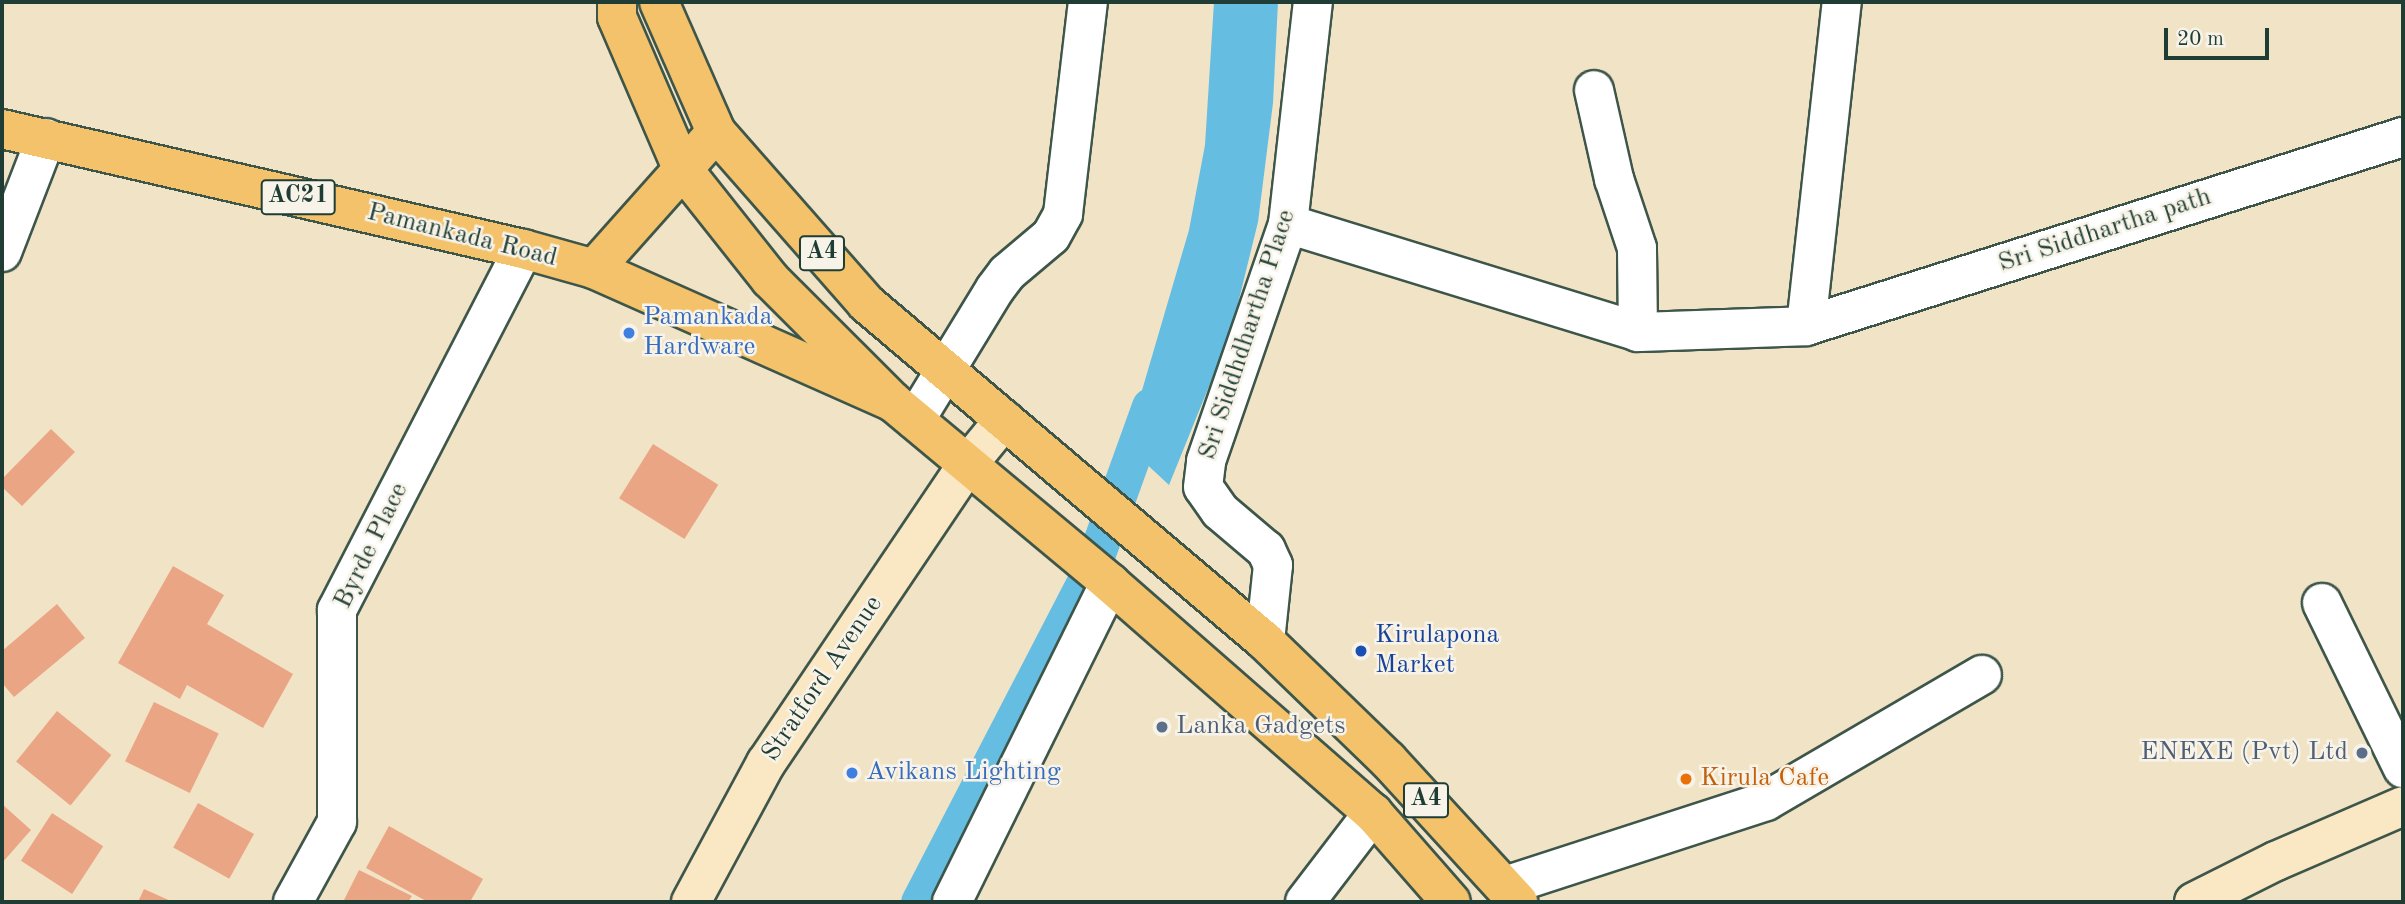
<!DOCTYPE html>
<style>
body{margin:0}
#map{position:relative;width:2405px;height:904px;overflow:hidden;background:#f1e3c6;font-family:"Old Standard TT",serif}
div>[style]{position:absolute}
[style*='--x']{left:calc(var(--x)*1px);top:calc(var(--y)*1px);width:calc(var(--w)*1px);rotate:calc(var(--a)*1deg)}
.water>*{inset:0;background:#65bde2}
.canal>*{height:37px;margin:-18.5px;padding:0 18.5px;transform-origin:18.5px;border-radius:18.5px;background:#65bde2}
.building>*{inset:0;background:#eaa684;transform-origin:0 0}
.roads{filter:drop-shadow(2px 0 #3e564a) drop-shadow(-2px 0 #3e564a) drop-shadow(0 2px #3e564a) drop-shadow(0 -2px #3e564a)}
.minor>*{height:38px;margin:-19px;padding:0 19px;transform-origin:19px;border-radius:19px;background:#fff}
.secondary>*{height:38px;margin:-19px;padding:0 19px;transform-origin:19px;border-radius:19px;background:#fae7c3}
.primary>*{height:38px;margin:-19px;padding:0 19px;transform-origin:19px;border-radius:19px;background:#f3c26a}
.trunk>*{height:38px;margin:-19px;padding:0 19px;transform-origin:19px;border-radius:19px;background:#f3c26a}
.dots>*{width:19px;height:19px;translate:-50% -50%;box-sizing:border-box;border:4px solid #f7f3e8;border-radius:50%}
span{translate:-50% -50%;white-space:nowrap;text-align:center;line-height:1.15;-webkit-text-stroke:5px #f7f3e8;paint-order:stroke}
.shield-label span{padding:2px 5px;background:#f7f3e8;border:2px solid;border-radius:5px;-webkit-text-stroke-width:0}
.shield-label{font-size:24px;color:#1f3d34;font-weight:700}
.street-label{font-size:26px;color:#1f3d34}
.shop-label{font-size:26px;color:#366cbe}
.left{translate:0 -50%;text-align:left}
.transit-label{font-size:26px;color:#164399}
.service-label{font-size:26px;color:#4e5e75}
.right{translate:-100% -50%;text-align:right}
.food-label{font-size:26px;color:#c56008}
.frame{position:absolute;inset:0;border:4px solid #1f3d34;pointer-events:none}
.scale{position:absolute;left:2164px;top:28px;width:105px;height:32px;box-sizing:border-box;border:4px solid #1f3d34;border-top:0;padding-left:9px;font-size:21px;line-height:24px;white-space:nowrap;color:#1f3d34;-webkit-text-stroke:5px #f7f3e8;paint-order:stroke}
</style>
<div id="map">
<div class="water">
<i style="clip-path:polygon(1214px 2px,1278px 2px,1273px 103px,1258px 222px,1231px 332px,1169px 485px,1126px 445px,1189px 230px,1205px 145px)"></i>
</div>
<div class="canal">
<i style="--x:919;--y:902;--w:374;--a:-62.6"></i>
<i style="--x:1091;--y:570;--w:174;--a:-70.2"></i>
</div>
<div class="building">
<i style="clip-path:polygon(51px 429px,75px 452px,22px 506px,2px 487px,2px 479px)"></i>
<i style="left:653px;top:444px;width:77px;height:64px;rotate:32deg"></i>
<i style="clip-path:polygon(173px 566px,224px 595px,207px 624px,293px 674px,263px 728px,187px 685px,180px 699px,118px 663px)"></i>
<i style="clip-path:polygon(57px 604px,85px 638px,14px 697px,2px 683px,2px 651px)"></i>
<i style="left:154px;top:702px;width:72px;height:66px;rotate:26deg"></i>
<i style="left:57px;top:711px;width:70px;height:65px;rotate:39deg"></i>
<i style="left:198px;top:803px;width:64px;height:51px;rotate:29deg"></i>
<i style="clip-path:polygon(2px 804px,31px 830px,2px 863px)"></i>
<i style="left:52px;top:813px;width:61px;height:57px;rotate:33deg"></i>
<i style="clip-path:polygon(389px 826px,483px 879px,470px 902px,428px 902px,366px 868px)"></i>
<i style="clip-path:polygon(359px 870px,412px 896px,408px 902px,343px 902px)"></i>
<i style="clip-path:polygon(144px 889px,173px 902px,138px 902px)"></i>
</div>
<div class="roads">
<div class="minor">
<i style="--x:1288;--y:224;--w:366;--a:17.1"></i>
<i style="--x:1638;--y:332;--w:84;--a:-90.7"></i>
<i style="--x:1637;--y:248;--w:73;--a:-108.4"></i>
<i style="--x:1614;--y:179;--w:91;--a:-102.7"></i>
<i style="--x:2;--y:252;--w:122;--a:-68.9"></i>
<i style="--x:1806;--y:326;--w:626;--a:-17.57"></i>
<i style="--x:1638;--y:332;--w:168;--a:-2"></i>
<i style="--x:1806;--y:326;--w:326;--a:-83.7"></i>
<i style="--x:915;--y:420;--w:153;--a:-58.6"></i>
<i style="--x:995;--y:289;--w:20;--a:-53"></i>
<i style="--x:1007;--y:273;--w:57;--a:-40.1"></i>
<i style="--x:1051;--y:236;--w:25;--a:-61"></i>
<i style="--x:1063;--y:214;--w:213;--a:-83.3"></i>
<i style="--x:2322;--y:603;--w:184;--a:63.9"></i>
<i style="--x:1265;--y:641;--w:76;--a:-84"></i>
<i style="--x:1273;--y:565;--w:17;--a:-115"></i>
<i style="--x:1266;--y:550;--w:60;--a:-139.7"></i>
<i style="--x:1220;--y:511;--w:29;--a:-125"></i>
<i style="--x:1203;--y:487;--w:26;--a:-83"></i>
<i style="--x:1206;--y:461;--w:251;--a:-70.9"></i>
<i style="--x:1288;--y:224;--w:223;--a:-83.6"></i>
<i style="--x:1505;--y:886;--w:274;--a:-18"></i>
<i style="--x:1766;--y:801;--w:250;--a:-30.3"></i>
<i style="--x:293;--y:902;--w:91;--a:-61.2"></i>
<i style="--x:337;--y:822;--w:212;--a:-90"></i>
<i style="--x:337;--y:610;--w:406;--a:-62.7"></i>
<i style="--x:952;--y:902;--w:356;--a:-63.7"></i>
<i style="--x:1305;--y:902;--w:112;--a:-52.6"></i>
</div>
<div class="secondary">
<i style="--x:691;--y:902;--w:158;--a:-61.7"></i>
<i style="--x:766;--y:763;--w:361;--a:-56"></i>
<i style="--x:968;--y:464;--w:57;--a:-50.7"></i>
<i style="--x:2194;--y:902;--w:92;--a:-26.6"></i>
<i style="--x:2276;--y:861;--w:138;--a:-23.4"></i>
</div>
<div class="primary">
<i style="--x:2;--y:129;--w:535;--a:12.97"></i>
<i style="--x:523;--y:249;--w:74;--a:15.7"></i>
<i style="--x:594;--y:269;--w:327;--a:24"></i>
<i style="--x:594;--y:269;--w:183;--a:-48.3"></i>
</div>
<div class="trunk">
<i style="--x:617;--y:2;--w:15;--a:90"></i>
<i style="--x:617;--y:17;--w:164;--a:66.7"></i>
<i style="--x:682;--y:168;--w:142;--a:51.6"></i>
<i style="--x:770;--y:279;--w:174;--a:45"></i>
<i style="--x:893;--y:402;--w:283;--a:39.8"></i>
<i style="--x:1110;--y:583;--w:349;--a:41.2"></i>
<i style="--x:1373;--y:813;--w:118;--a:48.8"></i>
<i style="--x:659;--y:2;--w:142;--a:66.3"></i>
<i style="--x:716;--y:132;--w:227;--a:48.7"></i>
<i style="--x:866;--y:303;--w:523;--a:40.27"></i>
<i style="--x:1265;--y:641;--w:171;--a:44.1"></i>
<i style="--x:1388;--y:760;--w:193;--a:47.5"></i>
</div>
</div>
<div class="dots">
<i style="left:629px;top:333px;background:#3f7fe0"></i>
<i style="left:1361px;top:651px;background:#1a4fb4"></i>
<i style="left:1162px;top:727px;background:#5c6f8a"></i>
<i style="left:2362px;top:753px;background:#5c6f8a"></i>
<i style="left:852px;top:773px;background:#3f7fe0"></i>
<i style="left:1686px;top:779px;background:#e8710a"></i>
</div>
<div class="shield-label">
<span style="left:298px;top:197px">AC21</span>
<span style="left:822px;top:253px">A4</span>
<span style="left:1426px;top:800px">A4</span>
</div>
<div class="street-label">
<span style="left:2105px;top:231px;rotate:-18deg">Sri Siddhartha path</span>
<span style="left:462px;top:236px;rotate:14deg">Pamankada Road</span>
<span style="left:1248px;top:335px;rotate:-72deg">Sri Siddhdhartha Place</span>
<span style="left:372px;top:546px;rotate:-64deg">Byrde Place</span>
<span style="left:823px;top:679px;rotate:-56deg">Stratford Avenue</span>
</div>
<div class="shop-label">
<span class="left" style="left:643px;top:333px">Pamankada<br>Hardware</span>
<span class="left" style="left:866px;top:773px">Avikans Lighting</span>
</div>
<div class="transit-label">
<span class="left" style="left:1375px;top:651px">Kirulapona<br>Market</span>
</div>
<div class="service-label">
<span class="left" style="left:1176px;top:727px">Lanka Gadgets</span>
<span class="right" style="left:2348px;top:753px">ENEXE (Pvt) Ltd</span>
</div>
<div class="food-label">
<span class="left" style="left:1700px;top:779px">Kirula Cafe</span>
</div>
<div class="frame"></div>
<div class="scale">20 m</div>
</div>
